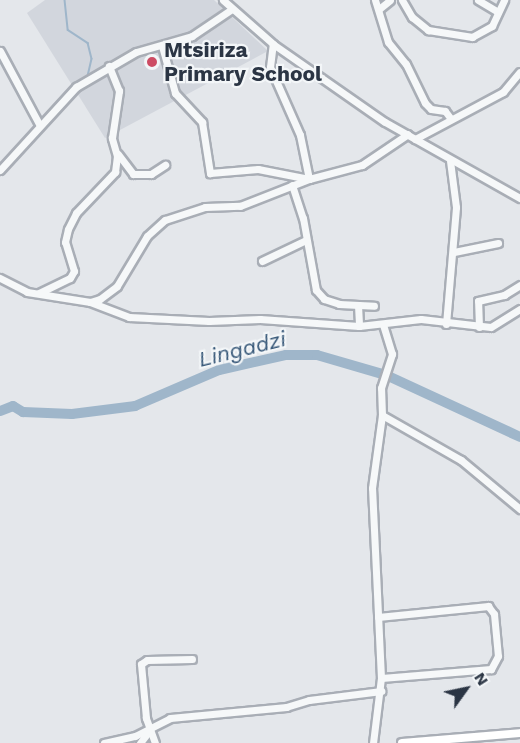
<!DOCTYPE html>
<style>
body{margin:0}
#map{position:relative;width:520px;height:743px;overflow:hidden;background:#e4e7eb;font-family:"Work Sans",sans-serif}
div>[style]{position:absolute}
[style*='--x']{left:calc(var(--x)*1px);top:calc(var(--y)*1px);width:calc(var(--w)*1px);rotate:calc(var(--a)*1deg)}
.built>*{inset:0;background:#d2d6dd}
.stream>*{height:1.5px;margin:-0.75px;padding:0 0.75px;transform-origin:0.75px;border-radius:0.75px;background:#9fb6ca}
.river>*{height:10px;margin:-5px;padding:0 5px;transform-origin:5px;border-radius:5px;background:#9fb6ca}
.roads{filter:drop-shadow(2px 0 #a9aeb6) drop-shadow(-2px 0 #a9aeb6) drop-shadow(0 2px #a9aeb6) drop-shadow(0 -2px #a9aeb6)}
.minor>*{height:7px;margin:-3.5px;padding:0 3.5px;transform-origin:3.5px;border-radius:3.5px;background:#f6f8f9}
.major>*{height:8px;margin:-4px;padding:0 4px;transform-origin:4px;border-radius:4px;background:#fff}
.dots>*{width:16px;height:16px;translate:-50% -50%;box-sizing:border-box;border:3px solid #f3f6f8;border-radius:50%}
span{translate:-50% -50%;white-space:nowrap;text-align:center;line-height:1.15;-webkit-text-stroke:4.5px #f3f6f8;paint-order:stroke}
.poi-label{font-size:21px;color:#2b3544;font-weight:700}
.left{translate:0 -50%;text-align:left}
.water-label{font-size:22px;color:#355677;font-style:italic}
.north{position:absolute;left:436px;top:659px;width:60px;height:60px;-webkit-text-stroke:4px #f3f6f8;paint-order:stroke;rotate:57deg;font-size:16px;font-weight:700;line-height:24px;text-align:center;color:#2b3544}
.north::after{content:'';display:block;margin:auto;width:21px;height:27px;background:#2b3544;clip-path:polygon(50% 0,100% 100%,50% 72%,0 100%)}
</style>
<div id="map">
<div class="built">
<i style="clip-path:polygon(45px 0,214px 0,268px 51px,105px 138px,27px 13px)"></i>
</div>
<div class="stream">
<i style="--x:65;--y:0;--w:30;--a:84"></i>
<i style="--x:68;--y:30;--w:24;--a:33"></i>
<i style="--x:88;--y:43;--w:16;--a:76"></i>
<i style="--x:92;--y:59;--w:18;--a:103"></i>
<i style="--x:81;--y:89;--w:8;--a:-40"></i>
</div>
<div class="river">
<i style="--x:0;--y:411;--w:14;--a:-21"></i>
<i style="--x:13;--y:406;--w:12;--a:31"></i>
<i style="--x:23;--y:412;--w:49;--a:2.3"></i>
<i style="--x:72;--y:414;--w:64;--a:-7.2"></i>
<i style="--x:135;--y:406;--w:91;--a:-23.2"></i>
<i style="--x:219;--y:370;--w:69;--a:-12.6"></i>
<i style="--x:286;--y:355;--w:31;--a:0"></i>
<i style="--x:317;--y:355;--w:72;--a:16.2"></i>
<i style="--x:386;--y:375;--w:148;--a:24.8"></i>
</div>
<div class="roads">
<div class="minor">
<i style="--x:223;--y:0;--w:67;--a:41.3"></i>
<i style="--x:273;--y:44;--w:136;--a:34.9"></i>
<i style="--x:385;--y:122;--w:155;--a:29.4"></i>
<i style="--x:375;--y:0;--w:44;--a:72.8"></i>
<i style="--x:388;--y:42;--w:28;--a:51"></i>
<i style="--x:406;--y:64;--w:43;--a:64"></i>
<i style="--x:425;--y:103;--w:8;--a:45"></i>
<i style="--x:431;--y:109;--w:14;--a:8"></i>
<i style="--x:445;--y:111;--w:10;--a:53"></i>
<i style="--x:402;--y:0;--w:20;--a:60"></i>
<i style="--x:412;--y:17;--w:21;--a:39"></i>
<i style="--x:428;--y:30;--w:45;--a:9"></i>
<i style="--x:472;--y:37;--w:23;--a:-29"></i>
<i style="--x:492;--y:26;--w:29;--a:-65"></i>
<i style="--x:478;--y:0;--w:23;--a:31"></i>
<i style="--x:379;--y:9;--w:14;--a:-39"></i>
<i style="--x:162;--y:46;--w:49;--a:74.5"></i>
<i style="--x:175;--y:93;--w:40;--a:47"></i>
<i style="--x:202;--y:122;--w:52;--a:81.1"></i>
<i style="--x:210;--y:173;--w:48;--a:-4.8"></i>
<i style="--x:258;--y:169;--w:52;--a:11.1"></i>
<i style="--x:309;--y:179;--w:45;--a:-101.6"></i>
<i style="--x:300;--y:135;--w:74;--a:-113.8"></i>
<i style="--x:270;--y:67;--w:23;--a:-83"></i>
<i style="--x:0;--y:51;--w:83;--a:61.9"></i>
<i style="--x:415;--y:139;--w:100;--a:-28.1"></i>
<i style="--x:503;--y:92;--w:26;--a:-50"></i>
<i style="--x:118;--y:154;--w:25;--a:53"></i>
<i style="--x:133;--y:174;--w:18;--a:0"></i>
<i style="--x:151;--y:174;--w:17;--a:-33"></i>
<i style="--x:0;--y:170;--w:113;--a:-47.5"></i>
<i style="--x:76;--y:87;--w:69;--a:-30.3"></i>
<i style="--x:136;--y:52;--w:58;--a:-15.9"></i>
<i style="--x:192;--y:36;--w:48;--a:-34"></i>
<i style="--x:292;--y:185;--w:35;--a:72"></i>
<i style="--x:303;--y:218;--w:73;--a:79.8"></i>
<i style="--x:316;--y:290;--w:12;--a:48"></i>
<i style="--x:324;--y:299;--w:16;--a:18"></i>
<i style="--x:339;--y:304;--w:35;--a:3"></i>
<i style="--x:454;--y:252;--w:45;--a:-11.6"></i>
<i style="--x:262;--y:261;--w:49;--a:-25.5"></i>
<i style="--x:0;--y:278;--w:30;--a:27"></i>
<i style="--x:27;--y:292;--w:64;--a:9"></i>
<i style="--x:90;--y:302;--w:10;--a:-17"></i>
<i style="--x:100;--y:299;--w:21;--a:-37"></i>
<i style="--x:117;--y:286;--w:58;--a:-59"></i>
<i style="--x:147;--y:236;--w:24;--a:-42"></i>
<i style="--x:165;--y:220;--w:42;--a:-18"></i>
<i style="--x:205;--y:207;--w:35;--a:-2"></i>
<i style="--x:240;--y:206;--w:74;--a:-21.4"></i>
<i style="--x:309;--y:179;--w:55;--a:-14.8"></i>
<i style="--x:362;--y:165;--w:55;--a:-34"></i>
<i style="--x:39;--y:293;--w:34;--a:-26"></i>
<i style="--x:70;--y:278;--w:8;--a:-60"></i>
<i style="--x:74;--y:271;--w:30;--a:-107"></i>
<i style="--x:65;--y:242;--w:13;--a:-77"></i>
<i style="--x:68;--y:229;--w:18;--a:-63"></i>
<i style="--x:76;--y:213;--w:57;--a:-46.4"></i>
<i style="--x:115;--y:172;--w:16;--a:-83"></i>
<i style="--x:117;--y:156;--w:19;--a:-106"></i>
<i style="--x:112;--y:138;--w:48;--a:-81.5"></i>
<i style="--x:119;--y:91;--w:27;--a:-112"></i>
<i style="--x:90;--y:302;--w:42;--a:21"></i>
<i style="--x:129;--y:317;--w:80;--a:2.9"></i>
<i style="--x:209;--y:321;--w:51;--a:-2.2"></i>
<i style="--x:260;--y:319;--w:99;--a:4"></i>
<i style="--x:359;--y:326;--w:62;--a:-6.4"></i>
<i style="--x:421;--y:319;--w:70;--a:6.5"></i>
<i style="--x:491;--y:327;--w:34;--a:-32"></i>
<i style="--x:358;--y:305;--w:21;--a:87"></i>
<i style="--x:446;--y:324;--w:117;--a:-85.1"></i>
<i style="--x:456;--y:207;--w:46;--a:-97.4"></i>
<i style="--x:479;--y:327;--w:26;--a:-92"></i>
<i style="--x:478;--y:301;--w:27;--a:-13"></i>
<i style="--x:504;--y:295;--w:19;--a:-32"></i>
<i style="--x:382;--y:415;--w:91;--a:29.7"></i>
<i style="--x:461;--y:460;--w:77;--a:39.7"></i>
<i style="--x:378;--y:617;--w:111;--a:-5.7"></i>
<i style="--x:488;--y:606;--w:10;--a:53"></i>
<i style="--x:494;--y:614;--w:42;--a:84.6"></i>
<i style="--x:498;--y:656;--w:15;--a:118"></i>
<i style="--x:491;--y:669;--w:110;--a:175.3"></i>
<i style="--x:104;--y:743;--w:32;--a:-13"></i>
<i style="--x:135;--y:736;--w:39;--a:-27"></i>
<i style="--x:170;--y:718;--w:117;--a:-5.4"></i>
<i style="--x:286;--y:707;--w:24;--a:-17"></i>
<i style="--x:309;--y:700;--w:73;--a:-7.1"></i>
<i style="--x:140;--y:743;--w:15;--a:-53"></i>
<i style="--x:155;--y:743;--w:27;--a:-110"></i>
<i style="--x:146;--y:718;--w:54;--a:-95.3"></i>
<i style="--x:141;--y:664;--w:7;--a:-34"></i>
<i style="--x:147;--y:660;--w:45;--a:-1.3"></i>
<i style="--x:373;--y:743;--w:65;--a:-83"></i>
<i style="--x:381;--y:678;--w:190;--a:-92.7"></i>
<i style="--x:372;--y:488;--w:74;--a:-82.2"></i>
<i style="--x:382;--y:415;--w:27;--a:-92"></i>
<i style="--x:381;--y:388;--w:36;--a:-72"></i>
<i style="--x:392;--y:354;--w:31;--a:-107"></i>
</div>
<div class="major">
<i style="--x:402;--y:743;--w:118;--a:-4.8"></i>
</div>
</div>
<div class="dots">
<i style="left:152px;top:62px;background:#cd4c64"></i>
</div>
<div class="poi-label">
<span class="left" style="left:164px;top:62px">Mtsiriza<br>Primary School</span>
</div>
<div class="water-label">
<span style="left:242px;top:349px;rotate:-14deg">Lingadzi</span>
</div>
<div class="north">N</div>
</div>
